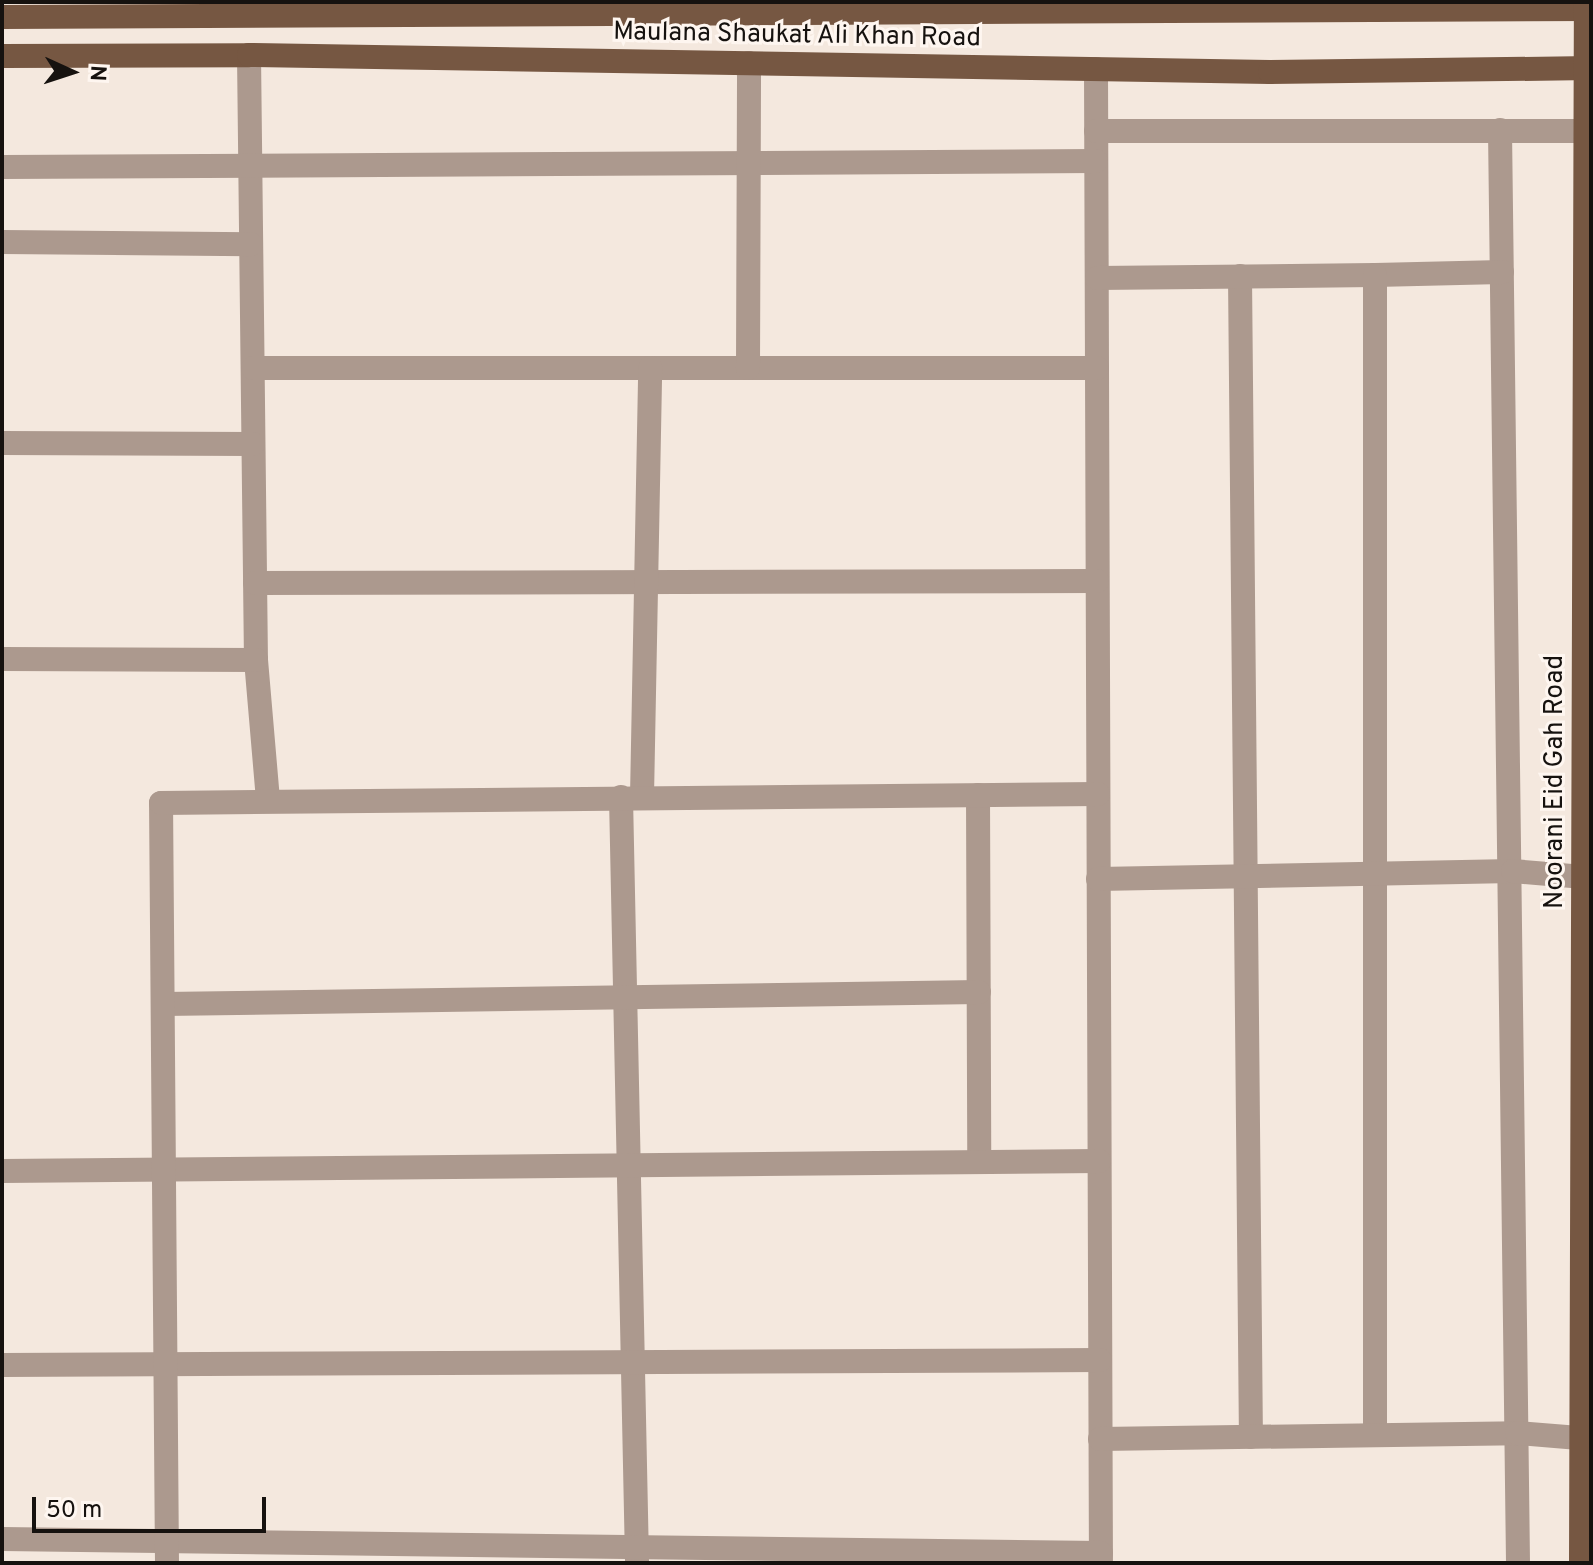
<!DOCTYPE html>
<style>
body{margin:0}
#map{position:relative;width:1593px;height:1565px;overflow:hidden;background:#f4e8de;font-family:Overpass,sans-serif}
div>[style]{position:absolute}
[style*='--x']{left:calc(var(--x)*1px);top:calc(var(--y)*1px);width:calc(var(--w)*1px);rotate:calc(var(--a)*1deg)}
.minor>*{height:24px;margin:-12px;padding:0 12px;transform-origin:12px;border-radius:12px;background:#ac998e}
.major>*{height:24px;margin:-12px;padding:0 12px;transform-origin:12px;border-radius:12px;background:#765742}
span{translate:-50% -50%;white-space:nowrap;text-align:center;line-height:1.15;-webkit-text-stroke:6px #fef6f0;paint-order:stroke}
.street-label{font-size:26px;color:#16120f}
.frame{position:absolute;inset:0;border:4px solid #16120f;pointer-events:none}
.north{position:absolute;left:32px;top:32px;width:80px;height:80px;-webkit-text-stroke:6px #fef6f0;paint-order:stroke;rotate:93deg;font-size:22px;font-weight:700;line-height:32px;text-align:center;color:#16120f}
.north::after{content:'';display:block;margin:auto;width:28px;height:36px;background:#16120f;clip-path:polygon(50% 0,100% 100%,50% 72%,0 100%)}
.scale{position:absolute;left:32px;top:1497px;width:234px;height:36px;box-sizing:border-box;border:4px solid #16120f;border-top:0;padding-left:10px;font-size:24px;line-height:28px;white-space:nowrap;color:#16120f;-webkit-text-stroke:6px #fef6f0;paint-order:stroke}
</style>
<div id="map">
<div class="minor">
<i style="--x:249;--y:55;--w:605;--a:89.34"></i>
<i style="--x:256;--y:660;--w:140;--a:85.1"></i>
<i style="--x:1096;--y:69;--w:1494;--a:89.81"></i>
<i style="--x:1500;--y:130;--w:1433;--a:89.28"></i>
<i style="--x:1096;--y:131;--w:495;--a:0"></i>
<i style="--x:2;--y:167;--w:1094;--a:-0.31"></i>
<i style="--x:2;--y:242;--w:249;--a:0.5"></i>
<i style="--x:1375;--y:275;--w:127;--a:-1.4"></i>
<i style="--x:1240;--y:276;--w:1161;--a:89.46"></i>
<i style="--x:1097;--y:278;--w:278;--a:-0.6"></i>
<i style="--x:1375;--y:275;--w:1160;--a:90"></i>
<i style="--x:253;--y:368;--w:844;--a:0"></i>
<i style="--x:748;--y:368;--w:305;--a:-89.8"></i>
<i style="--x:2;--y:443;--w:251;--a:0.2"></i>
<i style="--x:255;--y:583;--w:842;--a:-0.14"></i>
<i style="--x:2;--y:659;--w:254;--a:0.2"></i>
<i style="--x:978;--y:795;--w:367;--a:89.8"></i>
<i style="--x:621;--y:797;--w:765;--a:88.8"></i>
<i style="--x:642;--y:797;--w:429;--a:-88.9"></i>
<i style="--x:1098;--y:879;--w:415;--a:-1.1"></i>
<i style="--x:1513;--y:871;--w:71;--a:4.8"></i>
<i style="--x:164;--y:1004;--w:815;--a:-0.84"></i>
<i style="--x:2;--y:1171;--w:1097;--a:-0.52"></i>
<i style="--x:2;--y:1365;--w:1098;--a:-0.26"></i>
<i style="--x:1100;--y:1439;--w:417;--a:-0.8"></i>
<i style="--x:1517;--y:1433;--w:62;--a:4.6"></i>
<i style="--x:2;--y:1539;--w:1099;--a:0.73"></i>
<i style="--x:167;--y:1563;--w:760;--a:-90.45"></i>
<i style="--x:161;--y:803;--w:937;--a:-0.55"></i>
</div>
<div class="major">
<i style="--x:2;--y:17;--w:1589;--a:-0.29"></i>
<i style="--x:2;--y:56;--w:247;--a:-0.2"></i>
<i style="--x:249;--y:55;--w:1021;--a:0.95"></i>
<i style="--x:1270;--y:72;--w:321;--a:-0.7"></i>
<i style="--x:1581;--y:1563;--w:1561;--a:-89.82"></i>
</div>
<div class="street-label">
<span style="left:797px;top:36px;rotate:1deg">Maulana Shaukat Ali Khan Road</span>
<span style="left:1556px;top:782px;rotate:-90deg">Noorani Eid Gah Road</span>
</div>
<div class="frame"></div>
<div class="north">N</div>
<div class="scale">50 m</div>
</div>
